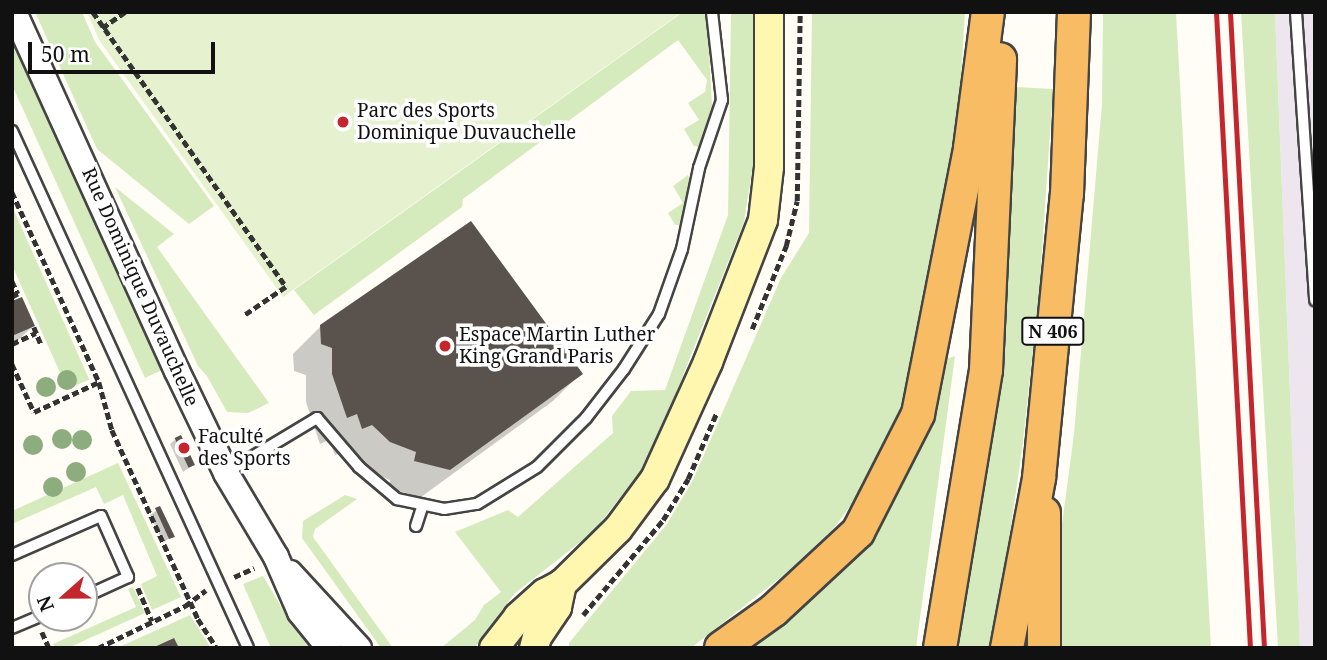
<!DOCTYPE html>
<meta charset="utf-8">
<style>
body{margin:0}
#map{position:relative;width:1327px;height:660px;overflow:hidden;background:#fffdf5;font-family:"Noto Serif",serif}
div>[style]{position:absolute}
[style*='--x']{left:calc(var(--x)*1px);top:calc(var(--y)*1px);width:calc(var(--w)*1px);rotate:calc(var(--a)*1deg)}
.industrial>*{inset:0;background:#eee6ef}
.green>*{inset:0;background:#d5ebbd;transform-origin:0 0}
.pitch>*{inset:0;background:#e6f2cf}
.shadow>*{inset:0;background:#0003}
.building>*{inset:0;background:#5a524d;transform-origin:0 0}
.path>*{height:4.5px;margin-top:-2.25px;transform-origin:0;background:repeating-linear-gradient(90deg,#333 0 7px,transparent 0 10.5px)}
.roads{filter:drop-shadow(2px 0 #444) drop-shadow(-2px 0 #444) drop-shadow(0 2px #444) drop-shadow(0 -2px #444)}
.service>*{height:10px;margin:-5px;padding:0 5px;transform-origin:5px;border-radius:5px;background:#fff}
.tertiary>*{height:24px;margin:-12px;padding:0 12px;transform-origin:12px;border-radius:12px;background:#fff}
.secondary>*{height:28px;margin:-14px;padding:0 14px;transform-origin:14px;border-radius:14px;background:#fff6b0}
.trunk>*{height:32px;margin:-16px;padding:0 16px;transform-origin:16px;border-radius:16px;background:#f7bc64}
.rail>*{height:5px;margin:-2.5px;padding:0 2.5px;transform-origin:2.5px;border-radius:2.5px;background:#c4262e}
.trees>*{width:20px;height:20px;margin:-10px;border-radius:50%;background:#8dad7f}
.dots>*{width:19px;height:19px;translate:-50% -50%;box-sizing:border-box;border:4px solid #fff;border-radius:50%}
span{translate:-50% -50%;white-space:nowrap;text-align:center;line-height:1.15;-webkit-text-stroke:7px #fff;paint-order:stroke}
.shield-label span{padding:2px 5px;background:#fff;border:2px solid;border-radius:5px;-webkit-text-stroke-width:0}
.shield-label{font-size:18px;color:#111;font-weight:700}
.poi-label{font-size:19px;color:#111}
.left{translate:0 -50%;text-align:left}
.street-label{font-size:19px;color:#111}
.frame{position:absolute;inset:0;border:14px solid #111;pointer-events:none}
.north{position:absolute;left:28px;top:562px;width:70px;height:70px;box-sizing:border-box;background:#fff;border:2px solid #a0a0a0;border-radius:50%;rotate:249deg;font-size:19px;font-weight:700;line-height:28px;text-align:center;color:#111}
.north::after{content:'';display:block;margin:auto;width:24px;height:32px;background:#c4262e;clip-path:polygon(50% 0,100% 100%,50% 72%,0 100%)}
.scale{position:absolute;left:28px;top:42px;width:187px;height:32px;box-sizing:border-box;border:4px solid #111;border-top:0;padding-left:9px;font-size:21px;line-height:24px;white-space:nowrap;color:#111;-webkit-text-stroke:5px #fff;paint-order:stroke}
</style>
<div id="map">
<div class="industrial">
<i style="clip-path:polygon(1275px 12px,1315px 12px,1315px 648px,1300px 648px)"></i>
</div>
<div class="green">
<i style="clip-path:polygon(35px 12px,82px 12px,95px 42px,214px 206px,189px 224px,97px 149px)"></i>
<i style="clip-path:polygon(683px 12px,707px 12px,712px 106px,699px 147px,694px 146px,684px 129px,699px 120px,688px 103px,705px 92px,707px 80px,678px 40px,463px 199px,462px 207px,314px 315px,294px 290px)"></i>
<i style="clip-path:polygon(731px 12px,754px 12px,756px 145px,744px 222px,668px 413px,641px 471px,593px 532px,514px 594px,475px 648px,441px 648px,475px 620px,484px 605px,501px 592px,455px 532px,508px 510px,518px 517px,613px 433px,612px 416px,631px 391px,665px 390px,728px 215px)"></i>
<i style="clip-path:polygon(812px 12px,965px 12px,959px 111px,912px 376px,878px 468px,834px 528px,786px 573px,691px 648px,569px 648px,569px 643px,667px 524px,693px 480px,781px 278px,809px 233px)"></i>
<i style="clip-path:polygon(1103px 12px,1176px 12px,1211px 648px,1054px 648px,1061px 532px,1074px 434px,1102px 104px)"></i>
<i style="clip-path:polygon(1241px 12px,1275px 12px,1300px 648px,1278px 648px)"></i>
<i style="clip-path:polygon(12px 30px,162px 370px,145px 378px,12px 85px)"></i>
<i style="clip-path:polygon(1014px 87px,1053px 89px,1039px 295px,1022px 450px,993px 648px,953px 648px)"></i>
<i style="clip-path:polygon(688px 175px,691px 184px,683px 221px,681px 225px,675px 225px,668px 213px,683px 203px,673px 186px)"></i>
<i style="clip-path:polygon(115px 187px,174px 234px,157px 247px,269px 403px,248px 413px,227px 412px,207px 376px,198px 366px)"></i>
<i style="left:12px;top:206px;width:190px;height:24px;rotate:66deg"></i>
<i style="clip-path:polygon(955px 356px,916px 648px,743px 648px,803px 601px,942px 361px)"></i>
<i style="clip-path:polygon(118px 463px,181px 597px,152px 610px,141px 584px,157px 576px,123px 495px,104px 504px,96px 487px,12px 524px,12px 511px)"></i>
<i style="clip-path:polygon(345px 495px,357px 499px,315px 529px,313px 537px,393px 648px,381px 648px,302px 538px,303px 521px)"></i>
<i style="clip-path:polygon(263px 576px,289px 620px,312px 648px,271px 648px,243px 584px)"></i>
<i style="clip-path:polygon(133px 587px,145px 613px,68px 648px,55px 648px,53px 644px,136px 607px,128px 589px)"></i>
<i style="clip-path:polygon(190px 615px,211px 648px,179px 648px,173px 638px,152px 648px,117px 648px)"></i>
</div>
<div class="pitch">
<i style="clip-path:polygon(87px 12px,682px 12px,283px 297px,99px 40px)"></i>
</div>
<div class="shadow">
<i style="clip-path:polygon(12px 303px,33px 326px,12px 346px)"></i>
<i style="clip-path:polygon(321px 326px,581px 373px,553px 401px,421px 497px,388px 488px,390px 480px,363px 469px,344px 452px,335px 455px,329px 440px,320px 444px,306px 402px,306px 375px,294px 371px,293px 354px)"></i>
<i style="clip-path:polygon(176px 439px,193px 465px,183px 472px,170px 444px)"></i>
<i style="clip-path:polygon(160px 508px,172px 536px,163px 543px,150px 515px)"></i>
</div>
<div class="building">
<i style="clip-path:polygon(471px 221px,583px 374px,450px 470px,414px 461px,416px 452px,390px 442px,372px 425px,362px 429px,357px 414px,347px 418px,332px 374px,332px 348px,321px 344px,320px 325px)"></i>
<i style="clip-path:polygon(22px 297px,35px 326px,12px 336px,12px 301px)"></i>
<i style="left:181px;top:435px;width:33px;height:7px;rotate:65deg"></i>
<i style="clip-path:polygon(160px 506px,175px 537px,169px 539px,155px 508px)"></i>
<i style="clip-path:polygon(174px 638px,179px 648px,152px 648px)"></i>
</div>
<div class="path">
<i style="--x:93;--y:12;--w:336;--a:54.9"></i>
<i style="--x:286;--y:287;--w:50;--a:145.7"></i>
<i style="--x:102;--y:28;--w:28;--a:-35"></i>
<i style="--x:12;--y:192;--w:209;--a:65.4"></i>
<i style="--x:99;--y:382;--w:50;--a:74.8"></i>
<i style="--x:112;--y:430;--w:208;--a:65.5"></i>
<i style="--x:198;--y:619;--w:35;--a:57"></i>
<i style="--x:12;--y:281;--w:14;--a:65"></i>
<i style="--x:18;--y:294;--w:7;--a:153"></i>
<i style="--x:34;--y:327;--w:18;--a:68"></i>
<i style="--x:752;--y:329;--w:90;--a:-67.7"></i>
<i style="--x:786;--y:246;--w:46;--a:-76.3"></i>
<i style="--x:797;--y:201;--w:189;--a:-89.1"></i>
<i style="--x:12;--y:344;--w:26;--a:-25"></i>
<i style="--x:12;--y:364;--w:53;--a:65.4"></i>
<i style="--x:34;--y:412;--w:72;--a:-24.8"></i>
<i style="--x:234;--y:577;--w:22;--a:-24"></i>
<i style="--x:138;--y:588;--w:36;--a:67"></i>
<i style="--x:583;--y:615;--w:124;--a:-49.9"></i>
<i style="--x:663;--y:520;--w:48;--a:-58.6"></i>
<i style="--x:688;--y:479;--w:71;--a:-66.7"></i>
<i style="--x:42;--y:632;--w:17;--a:66"></i>
<i style="--x:98;--y:648;--w:97;--a:-25.8"></i>
<i style="--x:185;--y:606;--w:26;--a:-37"></i>
</div>
<div class="roads">
<div class="service">
<i style="--x:1296;--y:12;--w:289;--a:86.2"></i>
<i style="--x:12;--y:131;--w:568;--a:65.46"></i>
<i style="--x:227;--y:472;--w:105;--a:-31"></i>
<i style="--x:317;--y:418;--w:65;--a:49.4"></i>
<i style="--x:359;--y:467;--w:50;--a:40.1"></i>
<i style="--x:397;--y:499;--w:48;--a:12"></i>
<i style="--x:444;--y:509;--w:33;--a:-9"></i>
<i style="--x:477;--y:504;--w:70;--a:-31.7"></i>
<i style="--x:537;--y:467;--w:69;--a:-45"></i>
<i style="--x:586;--y:418;--w:62;--a:-52.2"></i>
<i style="--x:624;--y:369;--w:65;--a:-57.5"></i>
<i style="--x:659;--y:314;--w:69;--a:-70.5"></i>
<i style="--x:682;--y:249;--w:83;--a:-78.1"></i>
<i style="--x:699;--y:168;--w:72;--a:-71.3"></i>
<i style="--x:722;--y:100;--w:89;--a:-96.5"></i>
<i style="--x:416;--y:526;--w:22;--a:-72"></i>
<i style="--x:12;--y:555;--w:97;--a:-23.7"></i>
<i style="--x:101;--y:516;--w:67;--a:66.1"></i>
<i style="--x:128;--y:577;--w:48;--a:155.6"></i>
<i style="--x:12;--y:628;--w:33;--a:-23"></i>
</div>
<div class="tertiary">
<i style="--x:14;--y:12;--w:394;--a:65.6"></i>
<i style="--x:177;--y:371;--w:113;--a:64.3"></i>
<i style="--x:226;--y:473;--w:98;--a:59.2"></i>
<i style="--x:276;--y:557;--w:60;--a:66.4"></i>
<i style="--x:300;--y:612;--w:46;--a:51.1"></i>
<i style="--x:290;--y:573;--w:102;--a:47.4"></i>
</div>
<div class="secondary">
<i style="--x:494;--y:648;--w:39;--a:-52"></i>
<i style="--x:518;--y:617;--w:36;--a:-42"></i>
<i style="--x:545;--y:593;--w:19;--a:-28"></i>
<i style="--x:562;--y:584;--w:78;--a:-44.5"></i>
<i style="--x:618;--y:529;--w:62;--a:-53.5"></i>
<i style="--x:655;--y:479;--w:128;--a:-65.6"></i>
<i style="--x:708;--y:362;--w:152;--a:-68.8"></i>
<i style="--x:763;--y:220;--w:53;--a:-83.5"></i>
<i style="--x:769;--y:167;--w:155;--a:-90"></i>
<i style="--x:534;--y:648;--w:11;--a:-75"></i>
<i style="--x:537;--y:637;--w:36;--a:-56"></i>
<i style="--x:557;--y:607;--w:24;--a:-78"></i>
</div>
<div class="trunk">
<i style="--x:721;--y:648;--w:65;--a:-35.6"></i>
<i style="--x:774;--y:610;--w:115;--a:-42.9"></i>
<i style="--x:858;--y:532;--w:132;--a:-63"></i>
<i style="--x:918;--y:414;--w:271;--a:-78.9"></i>
<i style="--x:970;--y:148;--w:137;--a:-82.5"></i>
<i style="--x:940;--y:648;--w:282;--a:-80.6"></i>
<i style="--x:986;--y:370;--w:311;--a:-87.4"></i>
<i style="--x:1007;--y:648;--w:173;--a:-79.3"></i>
<i style="--x:1039;--y:478;--w:285;--a:-84.4"></i>
<i style="--x:1067;--y:194;--w:182;--a:-87.8"></i>
<i style="--x:1044;--y:648;--w:135;--a:-90"></i>
</div>
</div>
<div class="rail">
<i style="--x:1216;--y:12;--w:637;--a:86.94"></i>
<i style="--x:1230;--y:12;--w:637;--a:86.94"></i>
</div>
<div class="trees">
<i style="left:67px;top:380px"></i>
<i style="left:46px;top:387px"></i>
<i style="left:62px;top:439px"></i>
<i style="left:82px;top:440px"></i>
<i style="left:33px;top:445px"></i>
<i style="left:76px;top:472px"></i>
<i style="left:53px;top:487px"></i>
</div>
<div class="dots">
<i style="left:343px;top:122px;background:#c4262e"></i>
<i style="left:445px;top:346px;background:#c4262e"></i>
<i style="left:184px;top:448px;background:#c4262e"></i>
</div>
<div class="shield-label">
<span style="left:1053px;top:331px">N 406</span>
</div>
<div class="poi-label">
<span class="left" style="left:357px;top:122px">Parc des Sports<br>Dominique Duvauchelle</span>
<span class="left" style="left:459px;top:346px">Espace Martin Luther<br>King Grand Paris</span>
<span class="left" style="left:198px;top:448px">Faculté<br>des Sports</span>
</div>
<div class="street-label">
<span style="left:140px;top:287px;rotate:66deg">Rue Dominique Duvauchelle</span>
</div>
<div class="frame"></div>
<div class="north">N</div>
<div class="scale">50 m</div>
</div>
